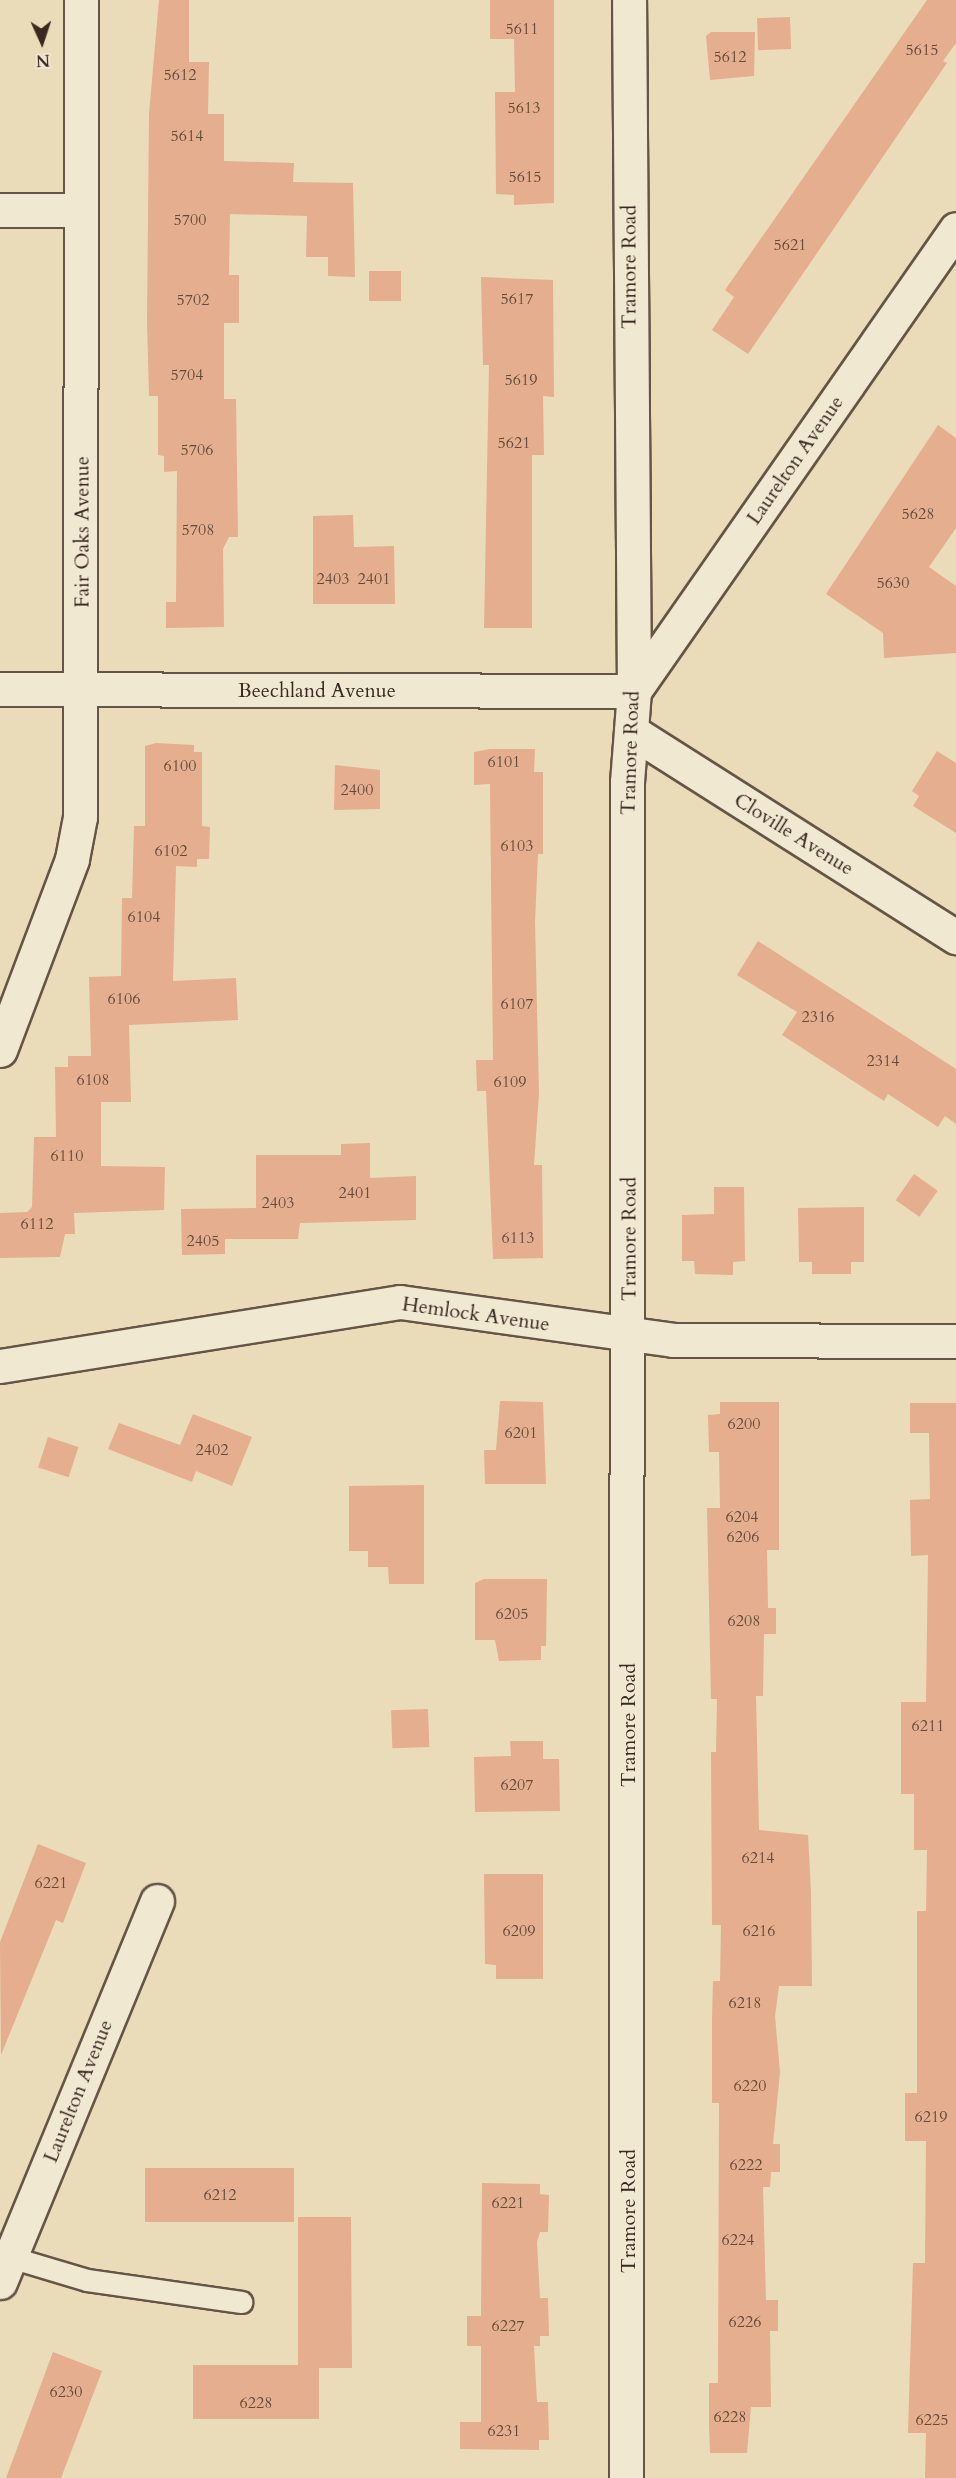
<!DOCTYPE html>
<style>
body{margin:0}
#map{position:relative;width:956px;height:2478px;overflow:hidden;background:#eadbb9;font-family:Cardo,serif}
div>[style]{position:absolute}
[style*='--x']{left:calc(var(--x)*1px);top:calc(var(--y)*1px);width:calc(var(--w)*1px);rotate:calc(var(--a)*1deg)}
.building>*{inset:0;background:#e5ae8f;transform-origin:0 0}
.roads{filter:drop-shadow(2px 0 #655546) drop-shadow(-2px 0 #655546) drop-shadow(0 2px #655546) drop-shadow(0 -2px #655546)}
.service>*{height:21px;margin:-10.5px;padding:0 10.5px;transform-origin:10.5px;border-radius:10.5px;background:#f1e8d2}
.minor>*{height:33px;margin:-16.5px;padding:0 16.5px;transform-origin:16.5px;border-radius:16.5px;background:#f1e8d2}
span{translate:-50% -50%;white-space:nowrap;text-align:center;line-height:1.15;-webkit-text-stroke:6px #f1e8d2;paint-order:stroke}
.number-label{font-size:16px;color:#644a3b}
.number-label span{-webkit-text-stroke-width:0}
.street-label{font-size:20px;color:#39281f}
.north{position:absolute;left:12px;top:12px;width:60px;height:60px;-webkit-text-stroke:4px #f1e8d2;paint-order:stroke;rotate:177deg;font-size:16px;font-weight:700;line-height:24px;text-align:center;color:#39281f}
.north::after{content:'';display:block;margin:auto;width:21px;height:27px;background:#39281f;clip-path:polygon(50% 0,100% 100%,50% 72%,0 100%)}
</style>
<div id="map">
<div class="building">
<i style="clip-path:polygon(159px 0,189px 0,189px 62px,209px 62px,208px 114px,224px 114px,224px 161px,294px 163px,293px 182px,353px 183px,355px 277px,328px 276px,328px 257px,306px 257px,307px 216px,230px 214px,229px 275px,239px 275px,239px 323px,224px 323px,224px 399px,236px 399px,238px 537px,229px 537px,223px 549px,224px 627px,166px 628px,166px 602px,176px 602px,177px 471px,164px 472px,164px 456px,158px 455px,158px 396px,149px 396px,147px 322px,149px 114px)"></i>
<i style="clip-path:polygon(490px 0,554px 0,554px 203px,514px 205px,514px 195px,496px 194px,495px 92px,515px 92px,514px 39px,490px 39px)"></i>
<i style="clip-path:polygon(927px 0,956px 0,956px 43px,943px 61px,947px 63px,748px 354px,712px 330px,734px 297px,725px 290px)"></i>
<i style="left:790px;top:17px;width:32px;height:33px;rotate:88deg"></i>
<i style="clip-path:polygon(711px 32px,755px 32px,754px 76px,710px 80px,706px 36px)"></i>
<i style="left:369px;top:271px;width:32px;height:30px"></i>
<i style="clip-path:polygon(481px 277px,553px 280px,554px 397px,543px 396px,544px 455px,532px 455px,532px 628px,484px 628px,489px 365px,483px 365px)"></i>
<i style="clip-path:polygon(938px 425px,956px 438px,956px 528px,929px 567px,956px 586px,956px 653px,884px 658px,883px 633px,826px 594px)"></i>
<i style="clip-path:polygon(353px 515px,354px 547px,394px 546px,395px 604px,313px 604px,313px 516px)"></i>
<i style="clip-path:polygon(156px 743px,194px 745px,194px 752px,202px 752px,202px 826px,210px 827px,209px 859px,197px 859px,197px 867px,176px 866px,173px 981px,236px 978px,238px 1020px,129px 1025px,131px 1102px,101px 1102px,101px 1166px,165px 1167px,164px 1210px,74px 1213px,75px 1234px,65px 1234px,60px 1257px,0 1258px,0 1213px,27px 1212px,32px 1207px,34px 1137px,56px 1137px,55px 1067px,68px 1067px,68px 1056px,91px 1056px,89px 977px,121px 976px,122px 898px,132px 898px,134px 826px,145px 826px,145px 746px)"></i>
<i style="clip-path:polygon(490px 749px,535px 749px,534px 772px,543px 772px,543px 854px,538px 854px,535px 922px,539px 1093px,534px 1165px,542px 1165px,543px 1258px,493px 1259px,486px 1091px,477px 1091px,476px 1060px,493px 1060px,490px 791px,490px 784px,474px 785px,474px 752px)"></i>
<i style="clip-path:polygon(937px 751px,956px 763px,956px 833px,913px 806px,919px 796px,912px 791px)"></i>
<i style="clip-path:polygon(335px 765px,380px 770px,380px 809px,334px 810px)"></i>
<i style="clip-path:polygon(758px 941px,956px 1069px,956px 1124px,945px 1116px,938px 1127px,888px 1094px,884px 1101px,782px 1035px,797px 1012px,737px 975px)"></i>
<i style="clip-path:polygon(370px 1143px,370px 1178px,416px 1176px,416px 1220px,300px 1223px,298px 1239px,225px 1239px,225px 1254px,182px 1255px,181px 1209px,256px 1208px,256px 1155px,341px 1155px,341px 1144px)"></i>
<i style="left:914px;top:1174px;width:29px;height:32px;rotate:35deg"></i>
<i style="clip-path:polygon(714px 1187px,744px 1187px,745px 1261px,733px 1262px,733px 1275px,695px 1274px,694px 1261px,682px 1261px,682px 1215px,714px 1214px)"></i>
<i style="clip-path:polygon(864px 1207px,864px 1262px,851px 1262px,851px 1274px,812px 1274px,812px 1262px,799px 1262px,798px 1208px)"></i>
<i style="clip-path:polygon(500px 1401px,543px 1402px,546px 1484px,485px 1484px,484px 1450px,496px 1450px)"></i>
<i style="clip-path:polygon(720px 1402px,779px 1402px,779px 1550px,767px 1550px,768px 1608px,776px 1608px,776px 1634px,764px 1634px,763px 1696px,756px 1696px,759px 1830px,808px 1835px,811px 1892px,812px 1986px,779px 1986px,775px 2016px,780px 2072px,773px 2144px,780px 2144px,780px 2172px,771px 2172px,770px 2187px,763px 2187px,766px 2300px,778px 2300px,778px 2331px,770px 2331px,771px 2407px,751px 2407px,747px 2453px,710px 2453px,709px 2427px,709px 2383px,718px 2383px,719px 2103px,712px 2103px,712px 2019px,713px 1981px,720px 1981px,721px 1925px,712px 1925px,711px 1752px,716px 1752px,717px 1699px,711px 1699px,707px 1508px,720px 1508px,719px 1452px,709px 1452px,708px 1415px,720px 1414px)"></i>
<i style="clip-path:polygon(910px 1403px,956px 1403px,956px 2478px,925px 2478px,926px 2433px,908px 2433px,913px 2263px,925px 2263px,926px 2141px,905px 2141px,905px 2093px,917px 2093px,917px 1911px,926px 1911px,927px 1850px,914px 1850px,914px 1794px,901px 1794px,901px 1702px,926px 1702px,928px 1555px,911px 1556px,910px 1500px,930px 1499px,929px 1433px,910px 1433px)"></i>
<i style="clip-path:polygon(193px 1414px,252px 1437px,232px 1486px,196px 1471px,192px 1482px,108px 1449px,119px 1423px,180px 1445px)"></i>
<i style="left:48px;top:1437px;width:32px;height:32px;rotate:18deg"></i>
<i style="clip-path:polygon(424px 1485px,424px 1584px,389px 1584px,388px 1567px,368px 1567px,368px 1551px,349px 1551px,349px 1486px)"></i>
<i style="clip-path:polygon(484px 1579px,547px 1579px,546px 1646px,541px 1646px,541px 1660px,499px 1661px,495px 1640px,475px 1640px,475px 1583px)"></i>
<i style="left:428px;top:1709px;width:38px;height:37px;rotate:88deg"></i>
<i style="clip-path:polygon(510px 1741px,543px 1741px,543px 1759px,559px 1759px,560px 1811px,475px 1812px,474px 1757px,511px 1756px)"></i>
<i style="clip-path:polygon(38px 1844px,86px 1863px,63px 1923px,56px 1920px,1px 2055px,0 1942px)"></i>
<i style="clip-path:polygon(484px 1874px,543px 1874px,543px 1979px,496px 1979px,496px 1965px,485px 1964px)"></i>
<i style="left:145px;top:2168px;width:149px;height:54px"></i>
<i style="clip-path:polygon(482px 2183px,540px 2184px,540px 2194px,549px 2195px,548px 2232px,540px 2232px,537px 2242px,540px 2298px,548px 2298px,549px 2336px,540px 2336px,540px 2346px,534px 2346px,537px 2402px,548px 2402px,549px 2440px,539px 2440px,539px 2450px,460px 2449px,460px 2422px,481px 2422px,481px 2346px,467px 2346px,467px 2316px,481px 2316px)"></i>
<i style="clip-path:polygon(298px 2217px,351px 2217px,352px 2368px,319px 2368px,319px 2419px,193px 2419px,193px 2365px,298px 2365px)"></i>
<i style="clip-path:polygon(53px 2352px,102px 2371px,61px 2478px,6px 2478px)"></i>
</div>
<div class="roads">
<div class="service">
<i style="--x:10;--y:2257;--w:80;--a:16.6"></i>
<i style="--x:87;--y:2280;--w:156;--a:8.1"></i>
</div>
<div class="minor">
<i style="--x:0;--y:210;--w:81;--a:0"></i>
<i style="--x:0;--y:689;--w:634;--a:0.18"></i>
<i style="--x:634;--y:691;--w:563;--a:-55.12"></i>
<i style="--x:631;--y:731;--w:385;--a:32.4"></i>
<i style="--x:0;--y:1050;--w:204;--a:-69.3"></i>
<i style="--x:72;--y:859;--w:43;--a:-79.2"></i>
<i style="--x:80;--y:817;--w:817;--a:-89.93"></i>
<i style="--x:0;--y:1366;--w:405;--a:-9.1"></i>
<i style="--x:400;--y:1302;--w:276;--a:7.9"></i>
<i style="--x:673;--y:1340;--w:283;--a:0.2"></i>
<i style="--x:0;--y:2282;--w:412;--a:-67.6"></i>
<i style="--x:626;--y:2478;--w:1696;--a:-89.97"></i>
<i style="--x:627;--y:782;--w:91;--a:-85.6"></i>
<i style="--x:634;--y:691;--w:691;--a:-90.41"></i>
</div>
</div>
<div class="number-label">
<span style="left:522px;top:29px">5611</span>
<span style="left:922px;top:50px">5615</span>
<span style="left:730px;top:57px">5612</span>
<span style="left:180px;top:75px">5612</span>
<span style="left:524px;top:108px">5613</span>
<span style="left:187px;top:136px">5614</span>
<span style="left:525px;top:177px">5615</span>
<span style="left:190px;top:220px">5700</span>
<span style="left:790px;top:245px">5621</span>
<span style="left:517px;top:299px">5617</span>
<span style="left:193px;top:300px">5702</span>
<span style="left:187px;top:375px">5704</span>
<span style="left:521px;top:380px">5619</span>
<span style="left:514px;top:443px">5621</span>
<span style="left:197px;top:450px">5706</span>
<span style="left:918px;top:514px">5628</span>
<span style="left:198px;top:530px">5708</span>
<span style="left:333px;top:579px">2403</span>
<span style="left:374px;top:579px">2401</span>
<span style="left:893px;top:583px">5630</span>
<span style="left:504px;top:762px">6101</span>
<span style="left:180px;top:766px">6100</span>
<span style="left:357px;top:790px">2400</span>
<span style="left:517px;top:846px">6103</span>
<span style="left:171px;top:851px">6102</span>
<span style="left:144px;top:917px">6104</span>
<span style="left:124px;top:999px">6106</span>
<span style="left:517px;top:1004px">6107</span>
<span style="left:818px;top:1017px">2316</span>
<span style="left:883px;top:1061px">2314</span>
<span style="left:93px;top:1080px">6108</span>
<span style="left:510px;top:1082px">6109</span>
<span style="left:67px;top:1156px">6110</span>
<span style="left:355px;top:1193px">2401</span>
<span style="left:278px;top:1203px">2403</span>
<span style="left:37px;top:1224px">6112</span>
<span style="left:518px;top:1238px">6113</span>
<span style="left:203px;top:1241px">2405</span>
<span style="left:744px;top:1424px">6200</span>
<span style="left:521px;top:1433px">6201</span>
<span style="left:212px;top:1450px">2402</span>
<span style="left:742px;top:1517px">6204</span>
<span style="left:743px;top:1537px">6206</span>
<span style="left:512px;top:1614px">6205</span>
<span style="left:744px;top:1621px">6208</span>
<span style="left:928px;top:1726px">6211</span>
<span style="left:517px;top:1785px">6207</span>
<span style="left:758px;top:1858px">6214</span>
<span style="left:51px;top:1883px">6221</span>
<span style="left:519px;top:1931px">6209</span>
<span style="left:759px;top:1931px">6216</span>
<span style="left:745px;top:2003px">6218</span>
<span style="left:750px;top:2086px">6220</span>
<span style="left:931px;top:2117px">6219</span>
<span style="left:746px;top:2165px">6222</span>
<span style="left:220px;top:2195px">6212</span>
<span style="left:508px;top:2203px">6221</span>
<span style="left:738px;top:2240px">6224</span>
<span style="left:745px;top:2322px">6226</span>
<span style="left:508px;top:2326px">6227</span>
<span style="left:66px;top:2392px">6230</span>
<span style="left:256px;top:2403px">6228</span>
<span style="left:730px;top:2417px">6228</span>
<span style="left:932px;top:2420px">6225</span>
<span style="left:504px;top:2431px">6231</span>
</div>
<div class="street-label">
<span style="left:629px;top:267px;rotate:-90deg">Tramore Road</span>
<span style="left:795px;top:460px;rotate:-55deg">Laurelton Avenue</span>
<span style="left:82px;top:532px;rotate:-90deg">Fair Oaks Avenue</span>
<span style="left:317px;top:690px">Beechland Avenue</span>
<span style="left:630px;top:753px;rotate:-88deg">Tramore Road</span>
<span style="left:794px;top:834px;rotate:32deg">Cloville Avenue</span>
<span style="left:629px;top:1239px;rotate:-90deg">Tramore Road</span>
<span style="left:476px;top:1314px;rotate:8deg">Hemlock Avenue</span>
<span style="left:628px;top:1725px;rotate:-90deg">Tramore Road</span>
<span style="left:78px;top:2091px;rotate:-68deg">Laurelton Avenue</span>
<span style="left:628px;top:2211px;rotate:-90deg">Tramore Road</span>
</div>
<div class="north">N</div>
</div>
